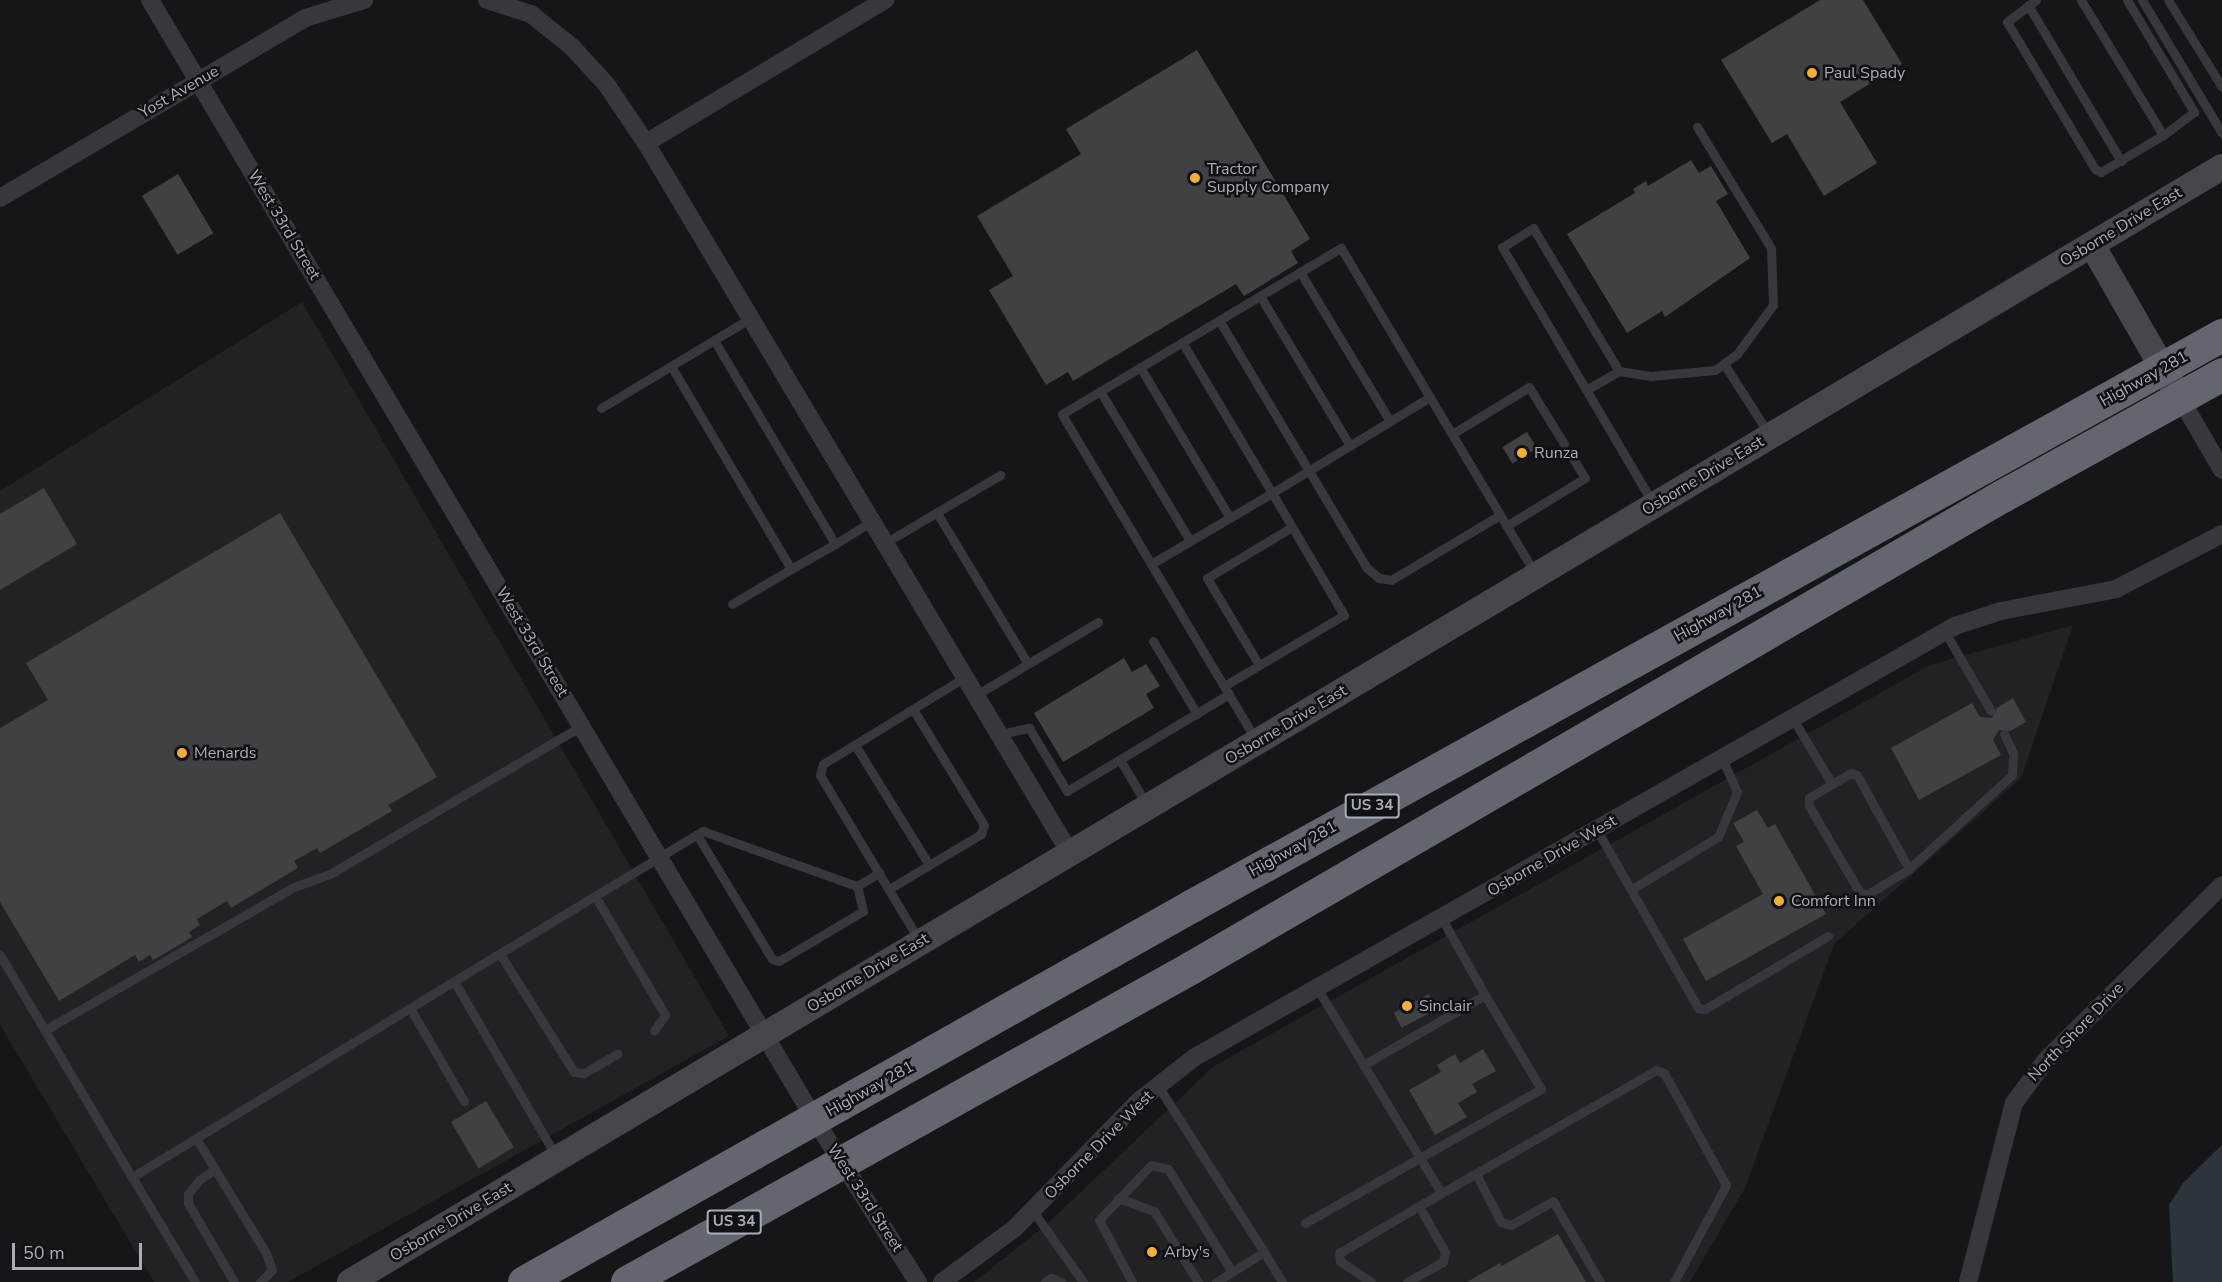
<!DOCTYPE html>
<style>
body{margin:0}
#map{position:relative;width:2222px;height:1282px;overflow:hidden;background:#161618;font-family:"Nunito Sans",sans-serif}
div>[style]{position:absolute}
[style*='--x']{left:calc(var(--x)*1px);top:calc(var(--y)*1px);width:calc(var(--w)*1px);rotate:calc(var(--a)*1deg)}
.built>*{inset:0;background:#222225}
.water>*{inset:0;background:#2c353c}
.building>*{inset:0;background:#404145;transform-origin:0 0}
.lane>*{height:9px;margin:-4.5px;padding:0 4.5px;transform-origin:4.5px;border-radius:4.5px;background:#37383d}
.street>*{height:18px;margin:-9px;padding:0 9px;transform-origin:9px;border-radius:9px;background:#37383d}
.secondary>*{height:26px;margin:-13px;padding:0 13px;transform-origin:13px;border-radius:13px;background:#45474d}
.highway>*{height:33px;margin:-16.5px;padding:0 16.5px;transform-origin:16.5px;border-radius:16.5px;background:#63666e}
.dots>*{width:16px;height:16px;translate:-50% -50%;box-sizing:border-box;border:3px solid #111113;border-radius:50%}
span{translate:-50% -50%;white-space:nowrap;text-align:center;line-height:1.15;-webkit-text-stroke:5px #111113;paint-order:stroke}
.shield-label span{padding:2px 4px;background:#111113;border:2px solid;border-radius:4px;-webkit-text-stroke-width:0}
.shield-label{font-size:15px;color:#a8adb8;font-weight:700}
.poi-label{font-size:16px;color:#a8adb8}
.left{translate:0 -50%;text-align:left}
.street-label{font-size:16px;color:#a8adb8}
.scale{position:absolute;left:12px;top:1243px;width:130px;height:27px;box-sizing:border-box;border:3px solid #a8adb8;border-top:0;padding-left:8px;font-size:18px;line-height:21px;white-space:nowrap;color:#a8adb8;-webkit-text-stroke:4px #111113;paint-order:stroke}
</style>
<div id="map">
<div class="built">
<i style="clip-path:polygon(302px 302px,729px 1036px,288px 1282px,154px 1282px,0 1025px,0 491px)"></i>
<i style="clip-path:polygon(2073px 625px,2021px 778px,1834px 944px,1745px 1188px,1690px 1282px,974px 1282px,1048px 1223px,1214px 1066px,1930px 665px)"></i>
</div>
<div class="water">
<i style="clip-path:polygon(2222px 1145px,2222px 1282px,2173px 1282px,2169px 1205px,2183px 1183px)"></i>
</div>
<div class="building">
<i style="clip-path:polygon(1820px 0,1863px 0,1902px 64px,1840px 102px,1877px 163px,1824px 196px,1787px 134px,1772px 143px,1721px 60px)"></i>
<i style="clip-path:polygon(1197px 50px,1310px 239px,1291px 251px,1298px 263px,1244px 296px,1236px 284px,1073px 381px,1068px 372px,1046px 385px,989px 290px,1013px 276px,977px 216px,1081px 154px,1066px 129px)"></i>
<i style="clip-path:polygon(1691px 160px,1699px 173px,1711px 166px,1728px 194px,1716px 201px,1750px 258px,1665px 317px,1662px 311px,1627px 333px,1567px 234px,1635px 193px,1633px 189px,1646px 181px,1648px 186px)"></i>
<i style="left:178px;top:174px;width:69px;height:42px;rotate:59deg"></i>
<i style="left:1527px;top:432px;width:19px;height:29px;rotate:58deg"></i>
<i style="clip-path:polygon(44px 488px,77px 544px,0 590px,0 514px)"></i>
<i style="clip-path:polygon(280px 513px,437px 777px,388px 805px,392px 811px,320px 853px,317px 848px,294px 861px,298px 868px,231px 908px,227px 901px,197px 919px,200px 925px,189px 932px,192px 937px,169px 951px,153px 960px,150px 955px,139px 962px,135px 955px,59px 1001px,0 902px,0 728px,48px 700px,26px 663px)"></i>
<i style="clip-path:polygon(1124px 658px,1132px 672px,1146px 664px,1160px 686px,1146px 694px,1154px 708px,1063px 762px,1034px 713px)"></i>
<i style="clip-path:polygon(2013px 698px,2026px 722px,2010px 731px,1999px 730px,1993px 740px,2001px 755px,1919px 800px,1891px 748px,1972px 703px,1980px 717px,1992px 718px,1997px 708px)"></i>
<i style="clip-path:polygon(1757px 810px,1768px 828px,1775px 824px,1826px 914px,1706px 981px,1683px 939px,1763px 894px,1736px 846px,1744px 842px,1733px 823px)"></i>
<i style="left:1429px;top:994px;width:17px;height:40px;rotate:62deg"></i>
<i style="clip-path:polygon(1483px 1049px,1496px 1071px,1472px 1084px,1477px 1092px,1458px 1103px,1467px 1117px,1435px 1135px,1409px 1090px,1441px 1072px,1437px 1065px,1455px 1054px,1460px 1063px)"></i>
<i style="left:486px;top:1101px;width:54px;height:41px;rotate:59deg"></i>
<i style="clip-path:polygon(1558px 1234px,1586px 1282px,1467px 1282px,1500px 1263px,1502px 1266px)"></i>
</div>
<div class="lane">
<i style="--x:2036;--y:0;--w:36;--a:143"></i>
<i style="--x:2007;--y:22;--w:171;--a:59.1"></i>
<i style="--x:2095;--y:169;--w:7;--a:27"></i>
<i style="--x:2101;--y:172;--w:72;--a:-30.8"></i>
<i style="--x:2163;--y:135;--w:158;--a:-121.3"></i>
<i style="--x:2127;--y:0;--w:131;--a:59.1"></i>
<i style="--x:2194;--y:112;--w:39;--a:143"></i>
<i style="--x:2142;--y:0;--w:155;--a:59"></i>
<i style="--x:2168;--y:0;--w:102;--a:58.2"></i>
<i style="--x:2028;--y:5;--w:182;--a:59.2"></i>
<i style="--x:1300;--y:272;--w:174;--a:58.9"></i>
<i style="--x:1260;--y:296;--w:175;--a:59"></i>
<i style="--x:1219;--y:320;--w:289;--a:59.2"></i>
<i style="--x:1367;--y:568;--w:16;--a:40"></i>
<i style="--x:1379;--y:578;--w:12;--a:9"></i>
<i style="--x:1391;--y:580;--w:127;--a:-30.8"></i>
<i style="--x:714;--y:340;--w:237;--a:59.3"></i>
<i style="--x:835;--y:544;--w:44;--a:-31.9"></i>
<i style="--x:1182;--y:342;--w:176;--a:59.2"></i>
<i style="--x:1272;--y:493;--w:185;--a:-31.3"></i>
<i style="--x:1724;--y:364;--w:83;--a:57.3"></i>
<i style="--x:671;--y:366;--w:236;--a:59.4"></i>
<i style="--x:791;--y:569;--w:51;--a:-29.6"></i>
<i style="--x:1140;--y:367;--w:176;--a:59.2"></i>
<i style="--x:1619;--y:371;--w:167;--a:-121"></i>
<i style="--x:1533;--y:228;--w:36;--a:148"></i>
<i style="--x:1502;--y:247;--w:297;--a:59.5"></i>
<i style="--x:1586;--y:390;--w:38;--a:-30"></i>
<i style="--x:1619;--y:371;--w:32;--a:9"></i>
<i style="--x:1651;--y:376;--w:64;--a:-5.4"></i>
<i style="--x:1715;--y:370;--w:27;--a:-36"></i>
<i style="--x:1737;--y:354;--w:61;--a:-53.7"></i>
<i style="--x:1773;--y:305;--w:57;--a:-92"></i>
<i style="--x:1771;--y:248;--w:142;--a:-121.4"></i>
<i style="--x:1100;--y:391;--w:175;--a:59"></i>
<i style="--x:601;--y:408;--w:175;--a:-31"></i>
<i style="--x:1452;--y:434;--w:90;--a:-31.4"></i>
<i style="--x:1529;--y:387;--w:107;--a:58.4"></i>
<i style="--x:1585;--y:478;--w:92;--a:148.7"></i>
<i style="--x:937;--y:513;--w:176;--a:58.9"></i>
<i style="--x:885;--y:543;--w:134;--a:-30.6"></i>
<i style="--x:1151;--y:564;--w:140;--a:-30.4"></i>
<i style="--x:1272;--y:493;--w:142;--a:59.5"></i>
<i style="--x:1344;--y:615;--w:139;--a:149.4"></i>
<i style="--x:732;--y:604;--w:69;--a:-30.7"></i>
<i style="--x:1945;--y:632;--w:91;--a:59.8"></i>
<i style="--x:1153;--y:641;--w:85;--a:58.9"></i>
<i style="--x:1259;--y:665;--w:101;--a:-120.9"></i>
<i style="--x:1207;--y:578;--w:99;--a:-31"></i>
<i style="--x:976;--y:695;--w:142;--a:-30.9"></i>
<i style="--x:1793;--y:719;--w:76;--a:59"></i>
<i style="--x:1832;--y:784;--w:27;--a:149"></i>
<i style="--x:1809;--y:798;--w:8;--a:90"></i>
<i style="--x:1809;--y:806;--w:101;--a:59.6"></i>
<i style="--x:1860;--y:893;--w:8;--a:7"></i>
<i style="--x:1868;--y:894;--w:48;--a:-31.4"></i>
<i style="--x:1909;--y:869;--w:107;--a:-119"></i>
<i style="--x:1857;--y:775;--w:6;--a:-162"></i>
<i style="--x:1851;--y:773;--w:22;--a:150"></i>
<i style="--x:1000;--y:734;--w:30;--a:-12"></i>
<i style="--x:1029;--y:728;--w:74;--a:58.9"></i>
<i style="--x:1067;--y:791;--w:189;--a:-30.9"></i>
<i style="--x:1256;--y:740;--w:379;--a:-120.8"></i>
<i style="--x:1062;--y:414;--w:325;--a:-30.8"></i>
<i style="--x:1341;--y:248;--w:379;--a:59.2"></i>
<i style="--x:855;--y:745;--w:141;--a:58.3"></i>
<i style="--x:1120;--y:760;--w:52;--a:59"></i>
<i style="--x:1597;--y:830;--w:205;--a:60.4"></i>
<i style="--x:1698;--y:1008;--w:7;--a:8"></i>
<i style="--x:1705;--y:1009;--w:143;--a:-30.7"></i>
<i style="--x:697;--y:835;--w:145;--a:58.8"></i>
<i style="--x:772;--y:959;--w:7;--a:16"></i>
<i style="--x:779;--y:961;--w:98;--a:-30.8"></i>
<i style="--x:863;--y:911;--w:26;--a:-103"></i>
<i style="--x:1909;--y:869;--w:139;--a:-42.4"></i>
<i style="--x:2012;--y:775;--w:22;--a:-87"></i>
<i style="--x:2013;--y:753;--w:21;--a:-115"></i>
<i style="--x:889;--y:889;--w:107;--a:-30.9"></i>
<i style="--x:981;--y:834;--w:9;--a:-72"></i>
<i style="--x:984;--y:825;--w:136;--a:-121.5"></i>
<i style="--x:1632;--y:889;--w:100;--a:-31.2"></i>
<i style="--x:1718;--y:837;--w:49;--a:-67.1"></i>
<i style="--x:1737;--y:792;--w:36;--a:-114"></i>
<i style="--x:595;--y:896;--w:138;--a:59.5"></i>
<i style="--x:665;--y:1015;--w:19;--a:125"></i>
<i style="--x:919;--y:940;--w:192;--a:-121"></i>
<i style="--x:820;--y:775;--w:11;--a:-75"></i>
<i style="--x:823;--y:764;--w:167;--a:-31.5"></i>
<i style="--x:500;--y:954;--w:139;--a:57.9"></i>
<i style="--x:574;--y:1072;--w:10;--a:6"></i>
<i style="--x:584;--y:1073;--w:39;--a:-30"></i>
<i style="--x:0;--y:955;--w:258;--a:59.3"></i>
<i style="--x:132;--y:1177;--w:377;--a:-31.3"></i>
<i style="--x:454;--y:981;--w:203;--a:59.8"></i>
<i style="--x:454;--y:981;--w:291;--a:-31.1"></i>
<i style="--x:703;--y:831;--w:164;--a:19.7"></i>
<i style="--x:857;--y:886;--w:26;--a:-31"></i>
<i style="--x:1317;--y:988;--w:240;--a:58.8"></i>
<i style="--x:410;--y:1008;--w:108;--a:59.9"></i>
<i style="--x:45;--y:1030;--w:287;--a:-29.9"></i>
<i style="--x:294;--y:887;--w:38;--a:-20"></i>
<i style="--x:330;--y:874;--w:291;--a:-30.5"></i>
<i style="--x:1363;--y:1065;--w:141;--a:-29.8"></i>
<i style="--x:1485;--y:995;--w:87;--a:-119.5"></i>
<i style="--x:1158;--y:1086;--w:197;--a:57.4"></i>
<i style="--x:1264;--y:1252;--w:57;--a:148"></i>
<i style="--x:196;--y:1138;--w:135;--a:58.7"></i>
<i style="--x:266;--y:1253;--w:18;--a:71"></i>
<i style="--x:272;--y:1270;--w:17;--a:135"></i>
<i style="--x:215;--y:1169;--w:19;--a:145"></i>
<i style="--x:199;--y:1180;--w:18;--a:128"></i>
<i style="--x:188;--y:1194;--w:9;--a:90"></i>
<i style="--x:188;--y:1203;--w:91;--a:59.8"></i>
<i style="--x:1476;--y:1174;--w:54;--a:62.5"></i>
<i style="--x:1501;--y:1222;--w:10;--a:17"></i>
<i style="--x:1511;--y:1225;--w:48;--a:-29.7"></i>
<i style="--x:1553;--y:1201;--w:94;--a:59.9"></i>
<i style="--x:132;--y:1177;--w:122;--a:59"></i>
<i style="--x:1118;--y:1198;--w:38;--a:20"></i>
<i style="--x:1154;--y:1211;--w:84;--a:58.2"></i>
<i style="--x:1033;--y:1211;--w:87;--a:54.8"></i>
<i style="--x:1305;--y:1223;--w:271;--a:-29.6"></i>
<i style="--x:1541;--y:1089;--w:109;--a:-120.8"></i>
<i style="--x:1264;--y:1252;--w:35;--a:59"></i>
<i style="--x:1045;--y:1282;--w:7;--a:-34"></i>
<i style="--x:1051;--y:1278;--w:11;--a:22"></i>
<i style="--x:1132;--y:1282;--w:70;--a:-118"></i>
<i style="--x:1099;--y:1220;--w:76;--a:-46.6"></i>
<i style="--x:1151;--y:1165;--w:17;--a:13"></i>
<i style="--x:1168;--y:1169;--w:121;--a:58.1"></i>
<i style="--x:1371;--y:1282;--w:37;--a:-146"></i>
<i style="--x:1340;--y:1261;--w:8;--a:-97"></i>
<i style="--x:1339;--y:1253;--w:93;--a:-30.4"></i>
<i style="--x:1407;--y:1282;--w:41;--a:-29.1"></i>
<i style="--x:1443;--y:1262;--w:10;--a:-79"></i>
<i style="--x:1445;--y:1252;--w:53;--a:-119.5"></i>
<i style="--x:1419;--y:1206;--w:273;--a:-29.8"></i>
<i style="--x:1656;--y:1070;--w:9;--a:21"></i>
<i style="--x:1664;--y:1073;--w:128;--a:61"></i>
<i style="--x:1726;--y:1185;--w:110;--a:118.2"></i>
</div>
<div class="street">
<i style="--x:150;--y:0;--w:1303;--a:59.3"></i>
<i style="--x:815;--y:1120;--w:192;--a:57.6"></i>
<i style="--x:487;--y:0;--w:46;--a:17.7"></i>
<i style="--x:531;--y:14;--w:53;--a:38.8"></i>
<i style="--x:572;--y:47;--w:50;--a:47.4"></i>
<i style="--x:606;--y:84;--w:71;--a:55.9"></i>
<i style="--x:646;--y:143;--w:827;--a:59.16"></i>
<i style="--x:646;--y:143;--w:279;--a:-30.9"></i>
<i style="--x:0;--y:198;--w:354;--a:-30.5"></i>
<i style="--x:305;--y:18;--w:62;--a:-17"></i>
<i style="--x:2180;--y:398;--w:83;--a:59.7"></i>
<i style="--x:942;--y:1282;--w:91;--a:-36.5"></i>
<i style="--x:1015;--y:1228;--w:179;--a:-45.7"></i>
<i style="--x:1140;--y:1100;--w:70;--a:-38"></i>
<i style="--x:1195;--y:1057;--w:874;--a:-29.56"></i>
<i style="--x:1955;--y:626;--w:48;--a:-18.1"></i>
<i style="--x:2001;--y:611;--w:117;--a:-10.8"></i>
<i style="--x:2116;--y:589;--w:119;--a:-27.4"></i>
<i style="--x:1968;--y:1282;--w:185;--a:-75.6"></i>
<i style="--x:2014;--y:1103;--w:54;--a:-53.3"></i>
<i style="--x:2046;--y:1060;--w:248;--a:-44.8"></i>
</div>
<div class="secondary">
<i style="--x:2092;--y:245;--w:177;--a:60.1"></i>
<i style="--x:350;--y:1282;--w:2179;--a:-30.78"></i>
</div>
<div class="highway">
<i style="--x:524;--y:1282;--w:766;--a:-29.41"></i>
<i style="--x:1191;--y:906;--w:1179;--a:-28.98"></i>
<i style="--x:627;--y:1282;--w:645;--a:-29.15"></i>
<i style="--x:1190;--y:968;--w:939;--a:-30.17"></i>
<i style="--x:2002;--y:496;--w:252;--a:-29"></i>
</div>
<div class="dots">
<i style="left:1812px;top:73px;background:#f2b134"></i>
<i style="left:1195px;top:178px;background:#f2b134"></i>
<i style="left:1522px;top:453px;background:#f2b134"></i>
<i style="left:182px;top:753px;background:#f2b134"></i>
<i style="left:1779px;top:901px;background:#f2b134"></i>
<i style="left:1407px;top:1006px;background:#f2b134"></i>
<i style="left:1152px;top:1252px;background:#f2b134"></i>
</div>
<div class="shield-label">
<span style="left:1372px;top:806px">US 34</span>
<span style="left:734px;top:1222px">US 34</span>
</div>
<div class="poi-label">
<span class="left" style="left:1824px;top:73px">Paul Spady</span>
<span class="left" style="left:1207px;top:178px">Tractor<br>Supply Company</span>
<span class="left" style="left:1534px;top:453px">Runza</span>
<span class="left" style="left:194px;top:753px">Menards</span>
<span class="left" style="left:1791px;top:901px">Comfort Inn</span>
<span class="left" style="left:1419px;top:1006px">Sinclair</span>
<span class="left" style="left:1164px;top:1252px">Arby's</span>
</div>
<div class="street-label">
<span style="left:179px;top:92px;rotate:-30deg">Yost Avenue</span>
<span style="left:284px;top:225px;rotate:59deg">West 33rd Street</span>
<span style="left:2121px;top:227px;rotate:-31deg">Osborne Drive East</span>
<span style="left:2144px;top:379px;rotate:-29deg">Highway 281</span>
<span style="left:1703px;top:476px;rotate:-31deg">Osborne Drive East</span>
<span style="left:1718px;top:614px;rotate:-29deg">Highway 281</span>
<span style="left:532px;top:642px;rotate:59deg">West 33rd Street</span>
<span style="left:1286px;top:725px;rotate:-31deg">Osborne Drive East</span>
<span style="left:1293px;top:849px;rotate:-29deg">Highway 281</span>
<span style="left:1552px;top:856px;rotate:-30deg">Osborne Drive West</span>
<span style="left:868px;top:973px;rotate:-31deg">Osborne Drive East</span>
<span style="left:2076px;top:1032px;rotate:-46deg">North Shore Drive</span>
<span style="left:870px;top:1089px;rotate:-29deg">Highway 281</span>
<span style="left:1099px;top:1145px;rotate:-45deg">Osborne Drive West</span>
<span style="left:865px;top:1198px;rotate:57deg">West 33rd Street</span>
<span style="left:451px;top:1222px;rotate:-31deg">Osborne Drive East</span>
</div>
<div class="scale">50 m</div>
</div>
